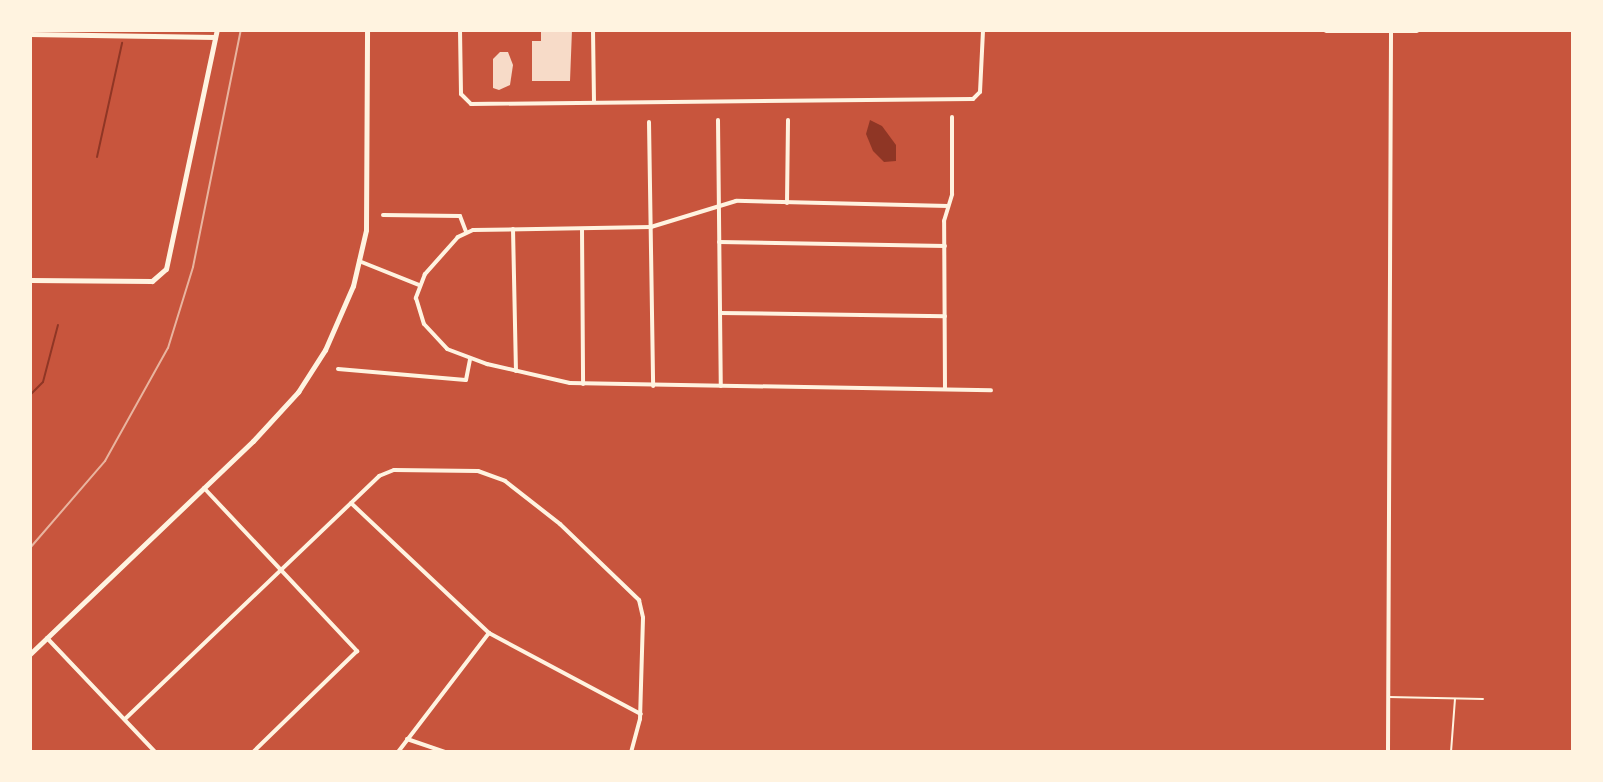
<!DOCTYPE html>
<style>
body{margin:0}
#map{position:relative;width:1603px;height:782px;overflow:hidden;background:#c8553d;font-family:"Noto Serif",serif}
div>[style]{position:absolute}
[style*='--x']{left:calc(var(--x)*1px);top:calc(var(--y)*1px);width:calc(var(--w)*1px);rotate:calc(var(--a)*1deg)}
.water>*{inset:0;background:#8f3625}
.stream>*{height:2px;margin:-1px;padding:0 1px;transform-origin:1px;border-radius:1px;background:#8f3625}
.building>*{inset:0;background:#f7dbc8}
.service>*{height:2px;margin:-1px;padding:0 1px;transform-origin:1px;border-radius:1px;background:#fff3e0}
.minor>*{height:4px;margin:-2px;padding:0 2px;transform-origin:2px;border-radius:2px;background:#fff3e0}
.tertiary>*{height:5px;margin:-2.5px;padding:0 2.5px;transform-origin:2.5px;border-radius:2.5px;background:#fff3e0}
.rail>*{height:2px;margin:-1px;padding:0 1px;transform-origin:1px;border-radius:1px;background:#e9b49f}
span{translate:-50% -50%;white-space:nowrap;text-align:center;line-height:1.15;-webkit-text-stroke:6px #fff3e0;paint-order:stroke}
.frame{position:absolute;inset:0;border:32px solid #fff3e0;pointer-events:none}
</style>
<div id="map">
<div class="water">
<i style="clip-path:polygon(870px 120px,882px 126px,896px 145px,896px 161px,884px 162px,873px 151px,866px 134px)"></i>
</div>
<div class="stream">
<i style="--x:97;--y:157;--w:117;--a:-77.6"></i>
<i style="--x:30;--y:395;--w:18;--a:-45"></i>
<i style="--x:43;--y:382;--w:59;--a:-75.3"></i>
</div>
<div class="building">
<i style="clip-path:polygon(541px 30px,572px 30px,570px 81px,532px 81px,532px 41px,541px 41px)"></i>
<i style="clip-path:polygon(500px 52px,508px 52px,513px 65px,510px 85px,499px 90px,493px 88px,493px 59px)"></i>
</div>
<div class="service">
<i style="--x:1389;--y:697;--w:94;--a:1.2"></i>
<i style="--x:1451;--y:752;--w:53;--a:-85.7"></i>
</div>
<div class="minor">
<i style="--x:460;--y:30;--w:64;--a:89.1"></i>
<i style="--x:461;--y:94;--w:14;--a:45"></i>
<i style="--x:471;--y:104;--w:502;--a:-0.57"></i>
<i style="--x:973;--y:99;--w:10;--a:-45"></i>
<i style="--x:980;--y:92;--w:62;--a:-87.2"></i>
<i style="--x:593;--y:30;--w:72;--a:89.2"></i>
<i style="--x:718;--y:120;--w:266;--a:89.4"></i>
<i style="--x:649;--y:122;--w:264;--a:89.1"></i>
<i style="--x:787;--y:203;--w:83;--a:-89.3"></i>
<i style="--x:948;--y:206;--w:212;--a:-178.6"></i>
<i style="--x:736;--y:201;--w:89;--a:163"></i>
<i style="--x:651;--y:227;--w:178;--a:179"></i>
<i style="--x:473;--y:230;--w:17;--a:155"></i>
<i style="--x:458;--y:237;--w:50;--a:131.7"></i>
<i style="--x:425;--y:274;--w:26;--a:111"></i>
<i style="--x:416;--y:298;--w:27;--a:73"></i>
<i style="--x:424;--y:324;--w:34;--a:47"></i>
<i style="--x:447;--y:349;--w:43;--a:20.6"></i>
<i style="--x:487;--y:364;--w:85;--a:12.9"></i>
<i style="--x:570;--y:383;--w:421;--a:1"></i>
<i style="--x:383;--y:215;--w:77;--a:0.7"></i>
<i style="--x:460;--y:216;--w:17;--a:69"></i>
<i style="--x:513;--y:229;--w:142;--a:88.8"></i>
<i style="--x:582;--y:229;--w:155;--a:89.6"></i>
<i style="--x:719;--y:242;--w:226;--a:1"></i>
<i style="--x:359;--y:261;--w:65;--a:21.8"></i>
<i style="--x:720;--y:313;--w:225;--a:0.8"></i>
<i style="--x:338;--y:369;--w:128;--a:4.9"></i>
<i style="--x:466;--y:380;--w:21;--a:-79"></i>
<i style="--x:945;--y:389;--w:168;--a:-90.3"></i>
<i style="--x:944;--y:221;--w:28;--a:-73"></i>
<i style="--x:952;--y:194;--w:77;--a:-90"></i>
<i style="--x:204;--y:488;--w:224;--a:46.8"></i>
<i style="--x:357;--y:651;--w:145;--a:135.8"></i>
<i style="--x:351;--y:503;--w:190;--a:43.3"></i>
<i style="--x:489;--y:633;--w:172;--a:28.1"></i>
<i style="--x:47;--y:638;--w:157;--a:46.5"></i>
<i style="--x:125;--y:719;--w:352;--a:-43.7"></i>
<i style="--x:379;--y:476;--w:16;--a:-22"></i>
<i style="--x:394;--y:470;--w:84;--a:0.7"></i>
<i style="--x:478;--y:471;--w:29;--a:20"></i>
<i style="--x:505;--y:481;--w:70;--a:38"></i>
<i style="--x:560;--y:524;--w:110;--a:43.9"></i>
<i style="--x:639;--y:600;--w:18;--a:77"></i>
<i style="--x:643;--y:618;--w:101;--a:91.7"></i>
<i style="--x:640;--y:719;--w:34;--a:105"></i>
<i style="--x:407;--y:739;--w:40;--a:18.9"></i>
<i style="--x:398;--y:752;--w:150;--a:-52.6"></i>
<i style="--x:1388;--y:752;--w:720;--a:-89.76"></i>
</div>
<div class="tertiary">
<i style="--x:1326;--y:30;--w:90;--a:0"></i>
<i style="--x:30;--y:34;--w:185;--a:0.9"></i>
<i style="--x:30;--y:280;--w:122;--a:0.5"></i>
<i style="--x:152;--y:281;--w:18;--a:-41"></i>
<i style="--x:166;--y:269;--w:244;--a:-78"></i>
<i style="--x:30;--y:654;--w:308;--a:-43.7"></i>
<i style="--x:253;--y:441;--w:67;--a:-47.4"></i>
<i style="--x:298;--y:392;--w:50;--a:-57.3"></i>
<i style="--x:325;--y:350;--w:70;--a:-66.4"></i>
<i style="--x:353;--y:286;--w:57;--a:-76.9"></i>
<i style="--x:366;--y:230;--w:200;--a:-89.7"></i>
</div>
<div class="rail">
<i style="--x:30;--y:548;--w:115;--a:-49.2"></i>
<i style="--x:105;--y:461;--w:129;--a:-60.9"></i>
<i style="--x:168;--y:348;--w:85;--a:-72.8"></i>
<i style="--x:193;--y:267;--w:242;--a:-78.6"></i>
</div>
<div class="frame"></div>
</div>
